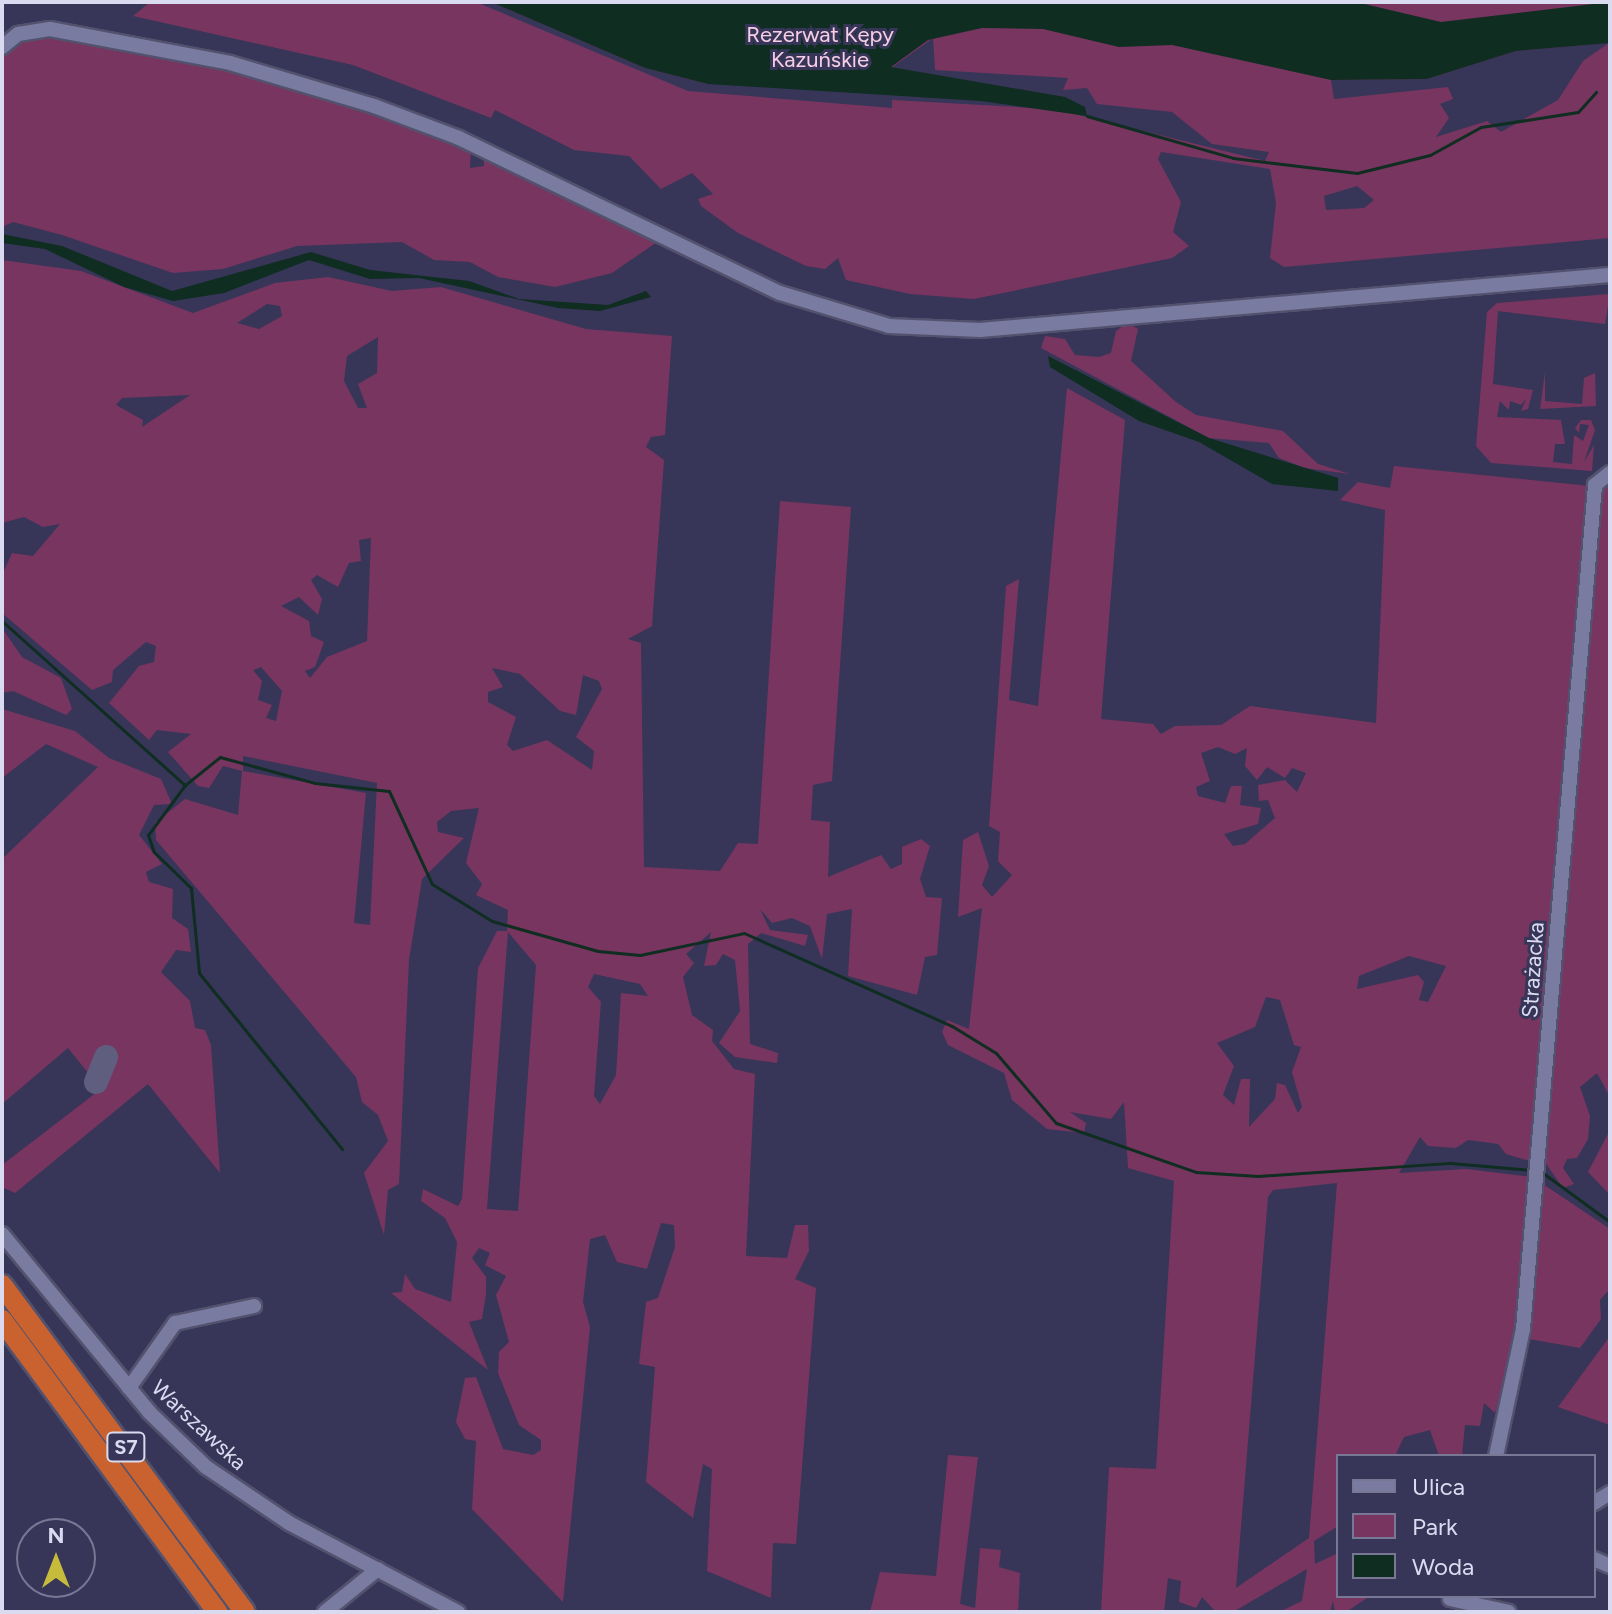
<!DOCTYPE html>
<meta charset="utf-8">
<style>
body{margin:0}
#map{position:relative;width:1612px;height:1614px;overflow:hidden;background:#373658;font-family:Figtree,sans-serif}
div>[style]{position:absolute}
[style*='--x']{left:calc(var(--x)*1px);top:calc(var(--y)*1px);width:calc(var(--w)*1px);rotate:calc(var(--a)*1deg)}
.green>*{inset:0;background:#78355f}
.water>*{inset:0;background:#0f2d21}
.stream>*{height:3px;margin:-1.5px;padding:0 1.5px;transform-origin:1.5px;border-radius:1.5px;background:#0f2d21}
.taxiway>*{height:24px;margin:-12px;padding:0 12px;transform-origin:12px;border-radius:12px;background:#5f5e7e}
.roads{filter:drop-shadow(2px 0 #53526e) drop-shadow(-2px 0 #53526e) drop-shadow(0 2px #53526e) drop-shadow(0 -2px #53526e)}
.minor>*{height:14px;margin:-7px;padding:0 7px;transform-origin:7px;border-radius:7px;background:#7a7ba1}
.highway>*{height:20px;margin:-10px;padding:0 10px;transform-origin:10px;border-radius:10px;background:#ca622f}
span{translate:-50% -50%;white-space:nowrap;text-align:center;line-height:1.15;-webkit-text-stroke:6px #373658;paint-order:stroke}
.shield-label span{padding:2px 6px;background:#373658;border:2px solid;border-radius:6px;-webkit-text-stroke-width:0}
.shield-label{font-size:20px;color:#dadbf0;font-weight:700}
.park-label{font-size:22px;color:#f7cee4}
.street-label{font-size:22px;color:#dadbf0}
.frame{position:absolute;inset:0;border:4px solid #dadbf0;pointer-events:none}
.legend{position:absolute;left:1336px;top:1454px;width:260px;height:144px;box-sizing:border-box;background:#373658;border:2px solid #787895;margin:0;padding:10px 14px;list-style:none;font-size:24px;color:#dadbf0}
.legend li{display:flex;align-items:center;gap:16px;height:40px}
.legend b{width:40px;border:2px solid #787895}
.north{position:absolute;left:16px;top:1518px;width:80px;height:80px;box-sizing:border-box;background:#373658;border:2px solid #787895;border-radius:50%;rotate:0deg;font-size:22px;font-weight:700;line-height:32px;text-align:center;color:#dadbf0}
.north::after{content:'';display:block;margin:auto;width:28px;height:36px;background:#c7bb3c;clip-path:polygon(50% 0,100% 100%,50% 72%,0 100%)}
</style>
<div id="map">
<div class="green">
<i style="clip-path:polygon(evenodd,150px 2px,476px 2px,688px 91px,892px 108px,892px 100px,1054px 109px,1265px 161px,1269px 152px,1212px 144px,1172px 112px,1097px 104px,1087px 88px,1063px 90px,1068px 78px,935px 70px,933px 38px,891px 68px,708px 84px,645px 68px,491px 2px,1610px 2px,1610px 238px,1284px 267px,1270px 258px,1276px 203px,1270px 169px,1161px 152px,1158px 159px,1181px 202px,1173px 232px,1189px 246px,1172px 258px,974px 299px,910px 294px,846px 280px,838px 258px,825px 269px,806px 266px,738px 233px,701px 206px,698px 199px,713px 194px,692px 173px,661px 189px,629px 156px,574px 150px,495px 110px,491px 118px,353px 65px,133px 16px,150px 2px,1609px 43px,1583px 61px,1558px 100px,1501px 132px,1487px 121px,1436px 137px,1449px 118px,1440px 104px,1453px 99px,1448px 87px,1334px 99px,1331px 80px,1427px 79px,1516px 51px,1609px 43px,150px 2px,1357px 186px,1374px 200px,1364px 208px,1326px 210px,1324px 196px,1357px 186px)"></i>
<i style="clip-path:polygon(45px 33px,215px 65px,389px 116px,471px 149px,470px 168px,484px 166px,483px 153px,660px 240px,612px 273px,555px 287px,498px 277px,470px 262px,434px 260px,402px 242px,297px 246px,223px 269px,173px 273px,62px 235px,13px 222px,2px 227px,2px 51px)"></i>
<i style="clip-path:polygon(evenodd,2px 260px,81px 271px,193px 313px,275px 283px,328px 277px,392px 291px,441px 287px,586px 329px,672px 336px,665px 435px,651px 437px,646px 447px,664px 460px,652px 626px,628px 639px,641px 643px,644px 867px,720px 871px,738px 843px,758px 844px,780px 501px,851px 507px,832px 781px,813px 785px,811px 820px,830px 822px,828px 877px,881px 855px,891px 869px,902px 864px,902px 847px,921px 839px,930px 846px,920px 879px,926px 897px,942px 898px,937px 955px,925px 957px,917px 995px,848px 976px,852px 909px,827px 914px,822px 959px,810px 926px,792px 918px,772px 923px,760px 909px,770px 930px,808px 935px,805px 946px,761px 933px,748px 944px,750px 1044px,778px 1053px,777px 1063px,735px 1057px,719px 1043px,740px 1011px,735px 960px,723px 954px,716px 965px,704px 966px,711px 932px,686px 954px,694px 963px,683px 977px,692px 1015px,713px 1030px,712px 1041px,734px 1069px,755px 1074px,746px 1256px,787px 1258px,795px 1225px,808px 1225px,809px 1251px,795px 1279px,816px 1288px,796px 1544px,773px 1543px,771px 1598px,707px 1571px,712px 1469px,703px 1464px,693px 1518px,646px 1482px,655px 1367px,639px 1364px,646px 1302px,658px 1298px,675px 1247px,674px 1225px,661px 1223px,647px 1269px,617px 1262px,605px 1235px,590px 1239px,583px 1302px,590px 1327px,563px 1602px,472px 1509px,476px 1441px,465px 1439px,456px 1422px,465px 1378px,476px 1377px,503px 1449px,533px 1455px,541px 1450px,541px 1440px,519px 1425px,498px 1373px,499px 1352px,509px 1342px,496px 1295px,506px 1276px,485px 1265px,490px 1253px,479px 1248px,472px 1258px,486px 1277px,486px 1294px,482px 1319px,469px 1322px,488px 1370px,391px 1293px,402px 1292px,405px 1274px,415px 1289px,451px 1302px,457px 1242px,445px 1218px,421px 1201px,423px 1189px,458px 1206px,462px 1199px,478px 968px,497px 931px,507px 931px,508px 910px,476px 895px,482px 884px,466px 863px,479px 808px,451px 811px,437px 822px,438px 832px,464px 838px,422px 879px,409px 960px,399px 1184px,388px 1190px,384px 1235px,364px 1173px,388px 1141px,378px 1115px,362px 1102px,356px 1077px,156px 840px,155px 823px,185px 799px,238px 815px,242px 771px,223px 766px,209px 788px,198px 786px,168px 752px,191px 734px,157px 730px,149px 740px,109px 703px,139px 666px,154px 662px,156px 646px,146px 642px,113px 670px,112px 682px,92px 690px,2px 613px,2px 575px,12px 553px,33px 556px,60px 524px,43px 527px,24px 517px,2px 523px,2px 260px,267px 304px,280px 306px,282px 316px,259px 329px,237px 323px,267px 304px,2px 260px,378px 337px,377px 373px,358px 384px,367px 408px,358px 408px,344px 381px,347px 356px,378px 337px,2px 260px,190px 395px,142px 427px,143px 420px,116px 405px,122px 398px,190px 395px,2px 260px,371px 538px,367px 641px,327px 657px,310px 678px,305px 671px,315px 667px,324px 642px,311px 636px,309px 621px,281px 606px,299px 597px,318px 615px,322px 599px,311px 580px,317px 575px,338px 587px,349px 563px,361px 561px,359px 540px,371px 538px,2px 260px,261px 667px,282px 691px,276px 721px,266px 718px,272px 705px,258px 700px,262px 681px,253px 670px,261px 667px,2px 260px,492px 668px,520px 674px,560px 711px,576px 715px,583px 675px,599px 681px,602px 689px,576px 737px,594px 751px,592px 770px,547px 740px,513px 751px,507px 745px,516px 717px,488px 702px,488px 692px,503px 687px,492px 668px,2px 260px,243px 756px,377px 783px,370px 925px,354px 923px,366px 793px,243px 771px,243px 756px,2px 260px,508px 932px,536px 965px,518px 1211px,487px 1209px,508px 932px,2px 260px,594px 974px,640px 984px,648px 996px,621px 993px,616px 1075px,600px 1104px,594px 1096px,601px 1002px,588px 987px,594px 974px)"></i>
<i style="clip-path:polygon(1610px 294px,1605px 324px,1498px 311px,1493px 384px,1533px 390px,1528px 409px,1521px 411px,1526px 399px,1521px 405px,1510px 401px,1509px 410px,1500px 401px,1497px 417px,1561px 420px,1565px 444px,1555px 444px,1553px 462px,1572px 464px,1574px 435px,1583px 441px,1589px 425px,1580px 424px,1579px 433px,1575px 428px,1581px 420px,1591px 420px,1595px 430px,1584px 462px,1594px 445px,1592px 471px,1491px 463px,1476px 446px,1487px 312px,1497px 303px)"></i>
<i style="clip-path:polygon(1127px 323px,1138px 329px,1131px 361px,1176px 402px,1196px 415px,1283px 431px,1318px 464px,1350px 474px,1305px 468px,1279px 458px,1269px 443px,1209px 438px,1041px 348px,1045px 336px,1065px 339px,1075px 355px,1099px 357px,1111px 353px,1116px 331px)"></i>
<i style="clip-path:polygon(1545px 372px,1545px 401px,1582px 404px,1584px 378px,1595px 373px,1596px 406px,1540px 409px)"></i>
<i style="clip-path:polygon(evenodd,1067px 388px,1125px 420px,1101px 719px,1153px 724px,1161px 734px,1175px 726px,1221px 725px,1250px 706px,1376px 723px,1385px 510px,1340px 500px,1358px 482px,1390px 488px,1394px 466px,1590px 486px,1533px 1162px,1506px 1154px,1498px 1144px,1468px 1140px,1456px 1148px,1428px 1146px,1420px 1137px,1399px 1173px,1466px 1169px,1533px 1177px,1518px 1341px,1495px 1413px,1484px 1403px,1480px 1426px,1465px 1425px,1462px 1456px,1439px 1456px,1430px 1430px,1404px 1437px,1395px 1456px,1338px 1456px,1338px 1526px,1314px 1541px,1315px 1564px,1338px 1553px,1338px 1596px,1370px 1596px,1346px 1612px,1335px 1612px,1333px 1601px,1330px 1612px,1279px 1612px,1302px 1601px,1307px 1569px,1233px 1612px,1215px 1611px,1202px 1597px,1196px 1608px,1179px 1602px,1181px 1581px,1168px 1578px,1164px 1612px,1101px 1612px,1109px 1467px,1156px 1469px,1174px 1181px,1128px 1168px,1124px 1102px,1111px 1119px,1070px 1112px,1086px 1123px,1084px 1133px,1047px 1129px,1012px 1100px,1004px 1073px,948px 1045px,942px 1032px,947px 1020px,969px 1029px,982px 908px,958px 917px,963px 840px,978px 832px,989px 866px,982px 885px,992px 897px,1012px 875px,998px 861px,1000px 832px,989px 826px,1006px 586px,1019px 579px,1009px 700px,1038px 706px,1067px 388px,1218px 747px,1235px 754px,1247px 748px,1245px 766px,1257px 780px,1267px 767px,1285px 778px,1292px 768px,1306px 773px,1297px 792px,1285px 780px,1258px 785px,1259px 801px,1268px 800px,1275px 818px,1245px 844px,1233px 846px,1224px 834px,1258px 824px,1261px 808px,1240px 805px,1242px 786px,1231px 786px,1225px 803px,1198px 796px,1196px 787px,1210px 781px,1201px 753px,1218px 747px,1067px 388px,1409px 956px,1446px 966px,1428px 1002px,1419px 1000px,1424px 982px,1418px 975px,1357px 989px,1359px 976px,1409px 956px,1067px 388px,1266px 997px,1280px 1000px,1294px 1045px,1301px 1047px,1292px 1072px,1302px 1107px,1298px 1113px,1285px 1085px,1277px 1083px,1275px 1099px,1249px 1127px,1250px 1079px,1241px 1079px,1234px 1105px,1223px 1095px,1234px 1066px,1217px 1043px,1255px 1027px,1266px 997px,1067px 388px,1337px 1183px,1309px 1538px,1236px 1588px,1268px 1197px,1273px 1190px,1337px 1183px)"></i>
<i style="clip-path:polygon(1610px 483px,1610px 1097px,1597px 1073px,1580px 1087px,1590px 1116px,1588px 1139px,1577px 1158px,1567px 1159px,1563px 1168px,1574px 1184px,1563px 1188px,1544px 1161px,1599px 489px)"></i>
<i style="clip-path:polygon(2px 628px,22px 657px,61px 678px,72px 709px,66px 715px,13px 691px,2px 693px)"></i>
<i style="clip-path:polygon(2px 709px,75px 731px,109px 758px,161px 779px,172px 804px,154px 805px,139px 835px,162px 864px,146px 872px,149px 882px,173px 889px,172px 918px,188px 929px,191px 952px,176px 950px,161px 972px,190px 1001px,195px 1028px,205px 1030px,211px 1045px,220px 1173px,148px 1084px,15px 1193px,2px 1187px,2px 1165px,101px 1089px,68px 1048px,2px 1104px,2px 859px,98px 767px,46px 744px,2px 778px)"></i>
<i style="clip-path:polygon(1610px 1130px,1610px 1195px,1588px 1172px)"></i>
<i style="clip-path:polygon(1543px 1184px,1610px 1229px,1609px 1290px,1600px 1300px,1601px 1319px,1580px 1348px,1529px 1339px)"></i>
<i style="clip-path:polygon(1610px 1336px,1610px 1425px,1558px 1407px)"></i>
<i style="clip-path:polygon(948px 1455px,978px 1457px,960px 1604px,975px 1608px,980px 1548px,1001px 1550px,999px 1567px,1020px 1573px,1018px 1612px,870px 1612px,880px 1572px,936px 1576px)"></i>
</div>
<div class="water">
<i style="clip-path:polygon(491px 2px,1356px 2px,1441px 22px,1610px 2px,1610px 43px,1516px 51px,1427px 79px,1331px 80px,1172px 45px,1119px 47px,1043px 29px,982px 28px,928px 40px,891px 67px,1065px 97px,1085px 107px,1087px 116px,981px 101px,708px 84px,645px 68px)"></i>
<i style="clip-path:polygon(2px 234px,62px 246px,172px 291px,311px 252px,370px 270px,469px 281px,519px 299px,608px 305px,646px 291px,651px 297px,600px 311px,558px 308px,419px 278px,370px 279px,309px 260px,224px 293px,173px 301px,124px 287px,45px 249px,2px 243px)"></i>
<i style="clip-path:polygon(1048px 356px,1209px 438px,1338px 478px,1338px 491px,1272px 484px,1199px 442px,1139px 421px,1050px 367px)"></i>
</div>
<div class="stream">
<i style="--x:1087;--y:116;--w:152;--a:16"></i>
<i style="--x:1233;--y:158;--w:125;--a:6.9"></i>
<i style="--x:1357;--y:173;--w:75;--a:-13.9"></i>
<i style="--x:1430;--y:155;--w:58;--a:-28.8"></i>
<i style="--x:1481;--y:127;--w:98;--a:-8.8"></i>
<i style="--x:1578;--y:112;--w:27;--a:-48"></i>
<i style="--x:2;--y:621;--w:246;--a:41.9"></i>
<i style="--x:185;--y:785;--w:62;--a:126.5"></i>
<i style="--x:148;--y:835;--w:18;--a:71"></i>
<i style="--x:154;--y:852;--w:52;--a:44.2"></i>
<i style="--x:191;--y:888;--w:85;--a:84.6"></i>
<i style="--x:199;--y:973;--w:227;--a:50.9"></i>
<i style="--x:185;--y:785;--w:45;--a:-38.7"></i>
<i style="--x:220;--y:757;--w:98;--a:15.3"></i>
<i style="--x:315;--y:783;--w:74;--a:6.2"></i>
<i style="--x:389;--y:791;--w:102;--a:65.2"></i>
<i style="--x:432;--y:884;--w:70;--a:31.7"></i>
<i style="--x:492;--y:921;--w:110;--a:15.8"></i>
<i style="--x:598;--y:951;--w:42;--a:5.4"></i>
<i style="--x:640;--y:955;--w:106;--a:-11.9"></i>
<i style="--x:744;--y:933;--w:228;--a:24.1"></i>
<i style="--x:952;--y:1026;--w:52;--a:31.5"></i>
<i style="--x:996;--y:1053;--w:92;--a:49.4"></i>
<i style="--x:1056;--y:1123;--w:148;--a:19.3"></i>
<i style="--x:1196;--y:1172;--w:62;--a:3.7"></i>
<i style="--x:1258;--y:1176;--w:193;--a:-3.9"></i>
<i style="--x:1451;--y:1163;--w:80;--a:5"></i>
<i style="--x:1543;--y:1173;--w:83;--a:36.2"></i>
</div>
<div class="taxiway">
<i style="--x:96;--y:1082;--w:27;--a:-68"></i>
</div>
<div class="roads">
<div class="minor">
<i style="--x:2;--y:47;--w:21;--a:-39"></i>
<i style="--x:18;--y:34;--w:32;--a:-9"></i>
<i style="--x:50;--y:29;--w:183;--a:10.7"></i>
<i style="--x:230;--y:63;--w:150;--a:16.6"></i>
<i style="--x:374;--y:106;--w:91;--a:20.6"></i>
<i style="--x:459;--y:138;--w:356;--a:25.8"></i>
<i style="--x:780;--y:293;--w:114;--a:16.8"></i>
<i style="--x:889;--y:326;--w:91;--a:2.5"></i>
<i style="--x:980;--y:330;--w:632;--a:-4.99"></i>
<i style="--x:2;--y:1234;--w:231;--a:50.4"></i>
<i style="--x:149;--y:1412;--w:79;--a:44"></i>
<i style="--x:206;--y:1467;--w:100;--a:34"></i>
<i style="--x:289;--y:1523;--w:191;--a:27.8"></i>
<i style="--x:129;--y:1388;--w:80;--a:-54.7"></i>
<i style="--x:175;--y:1323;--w:81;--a:-12.1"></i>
<i style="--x:1496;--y:1456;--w:130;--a:-78"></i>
<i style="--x:1523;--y:1329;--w:847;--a:-85.12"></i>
<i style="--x:1595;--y:485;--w:19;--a:-39"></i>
<i style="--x:1594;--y:1503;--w:19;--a:-32"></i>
<i style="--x:1594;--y:1559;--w:17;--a:24"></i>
<i style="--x:1450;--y:1599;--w:60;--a:12.4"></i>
<i style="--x:325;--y:1612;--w:68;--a:-39.1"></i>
</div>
<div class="highway">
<i style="--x:2;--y:1285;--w:407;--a:53.4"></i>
<i style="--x:2;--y:1320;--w:363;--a:53.6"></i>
</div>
</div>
<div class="shield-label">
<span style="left:126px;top:1447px">S7</span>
</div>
<div class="park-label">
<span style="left:820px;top:47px">Rezerwat Kępy<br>Kazuńskie</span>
</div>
<div class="street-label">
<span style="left:1533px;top:970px;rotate:-86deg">Strażacka</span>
<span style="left:199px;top:1425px;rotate:43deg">Warszawska</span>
</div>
<div class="frame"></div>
<ul class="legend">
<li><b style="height:10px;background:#7a7ba1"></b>Ulica</li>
<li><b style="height:22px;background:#78355f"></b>Park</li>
<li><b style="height:22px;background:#0f2d21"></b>Woda</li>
</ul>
<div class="north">N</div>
</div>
